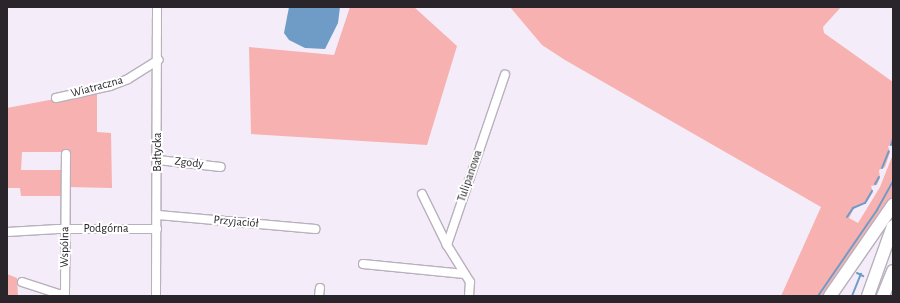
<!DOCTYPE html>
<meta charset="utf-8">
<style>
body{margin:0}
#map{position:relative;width:900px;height:303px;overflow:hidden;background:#f5ecf9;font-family:"Alegreya Sans",sans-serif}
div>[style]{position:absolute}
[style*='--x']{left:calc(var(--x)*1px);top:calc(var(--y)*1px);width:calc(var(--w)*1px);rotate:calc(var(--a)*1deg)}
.green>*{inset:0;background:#f6b1b0}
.water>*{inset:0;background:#6e9cc7}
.stream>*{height:2px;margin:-1px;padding:0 1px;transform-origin:1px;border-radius:1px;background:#6e9cc7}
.roads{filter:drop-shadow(1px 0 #b8b0bd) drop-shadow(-1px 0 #b8b0bd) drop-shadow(0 1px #b8b0bd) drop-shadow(0 -1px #b8b0bd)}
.minor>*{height:8px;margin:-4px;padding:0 4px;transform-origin:4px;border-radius:4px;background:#fff}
.highway>*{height:12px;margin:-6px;padding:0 6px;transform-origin:6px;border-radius:6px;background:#fff}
span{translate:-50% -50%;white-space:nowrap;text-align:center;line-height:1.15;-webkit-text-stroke:4px #fff;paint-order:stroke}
.street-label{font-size:12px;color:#29252a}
.frame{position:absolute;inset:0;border:8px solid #29252a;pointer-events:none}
</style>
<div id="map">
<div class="green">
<i style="clip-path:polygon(350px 7px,414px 7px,457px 46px,427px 145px,251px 134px,249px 47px,334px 55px)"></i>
<i style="clip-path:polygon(510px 7px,841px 7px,823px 27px,824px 33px,893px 82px,893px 145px,888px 146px,890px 152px,885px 167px,879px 170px,880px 178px,877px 185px,871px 186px,873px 192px,867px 202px,854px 208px,849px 218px,858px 223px,880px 187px,893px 154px,893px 197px,826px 296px,781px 296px,821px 207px,565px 60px,542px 45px)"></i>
<i style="clip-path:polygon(97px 91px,97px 132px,111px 133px,112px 188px,68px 187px,69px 152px,22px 152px,21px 170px,63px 170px,63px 196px,21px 196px,20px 188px,7px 188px,7px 108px)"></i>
<i style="clip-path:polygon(7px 274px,17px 278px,18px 296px,7px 296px)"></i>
</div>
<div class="water">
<i style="clip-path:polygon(289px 7px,340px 7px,338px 23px,325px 49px,305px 48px,289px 40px,284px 33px)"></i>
</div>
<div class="stream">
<i style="--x:891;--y:145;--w:6;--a:-72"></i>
<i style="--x:882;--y:168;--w:18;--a:-68"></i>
<i style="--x:875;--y:184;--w:8;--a:-60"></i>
<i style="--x:847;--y:217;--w:11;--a:-56"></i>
<i style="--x:853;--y:208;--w:13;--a:-23"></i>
<i style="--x:865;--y:203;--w:14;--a:-60"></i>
<i style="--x:857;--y:273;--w:7;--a:27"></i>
<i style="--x:818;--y:296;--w:104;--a:-55.5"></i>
<i style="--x:877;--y:210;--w:33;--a:-61"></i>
<i style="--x:852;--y:296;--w:24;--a:-68"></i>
</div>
<div class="roads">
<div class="minor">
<i style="--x:56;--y:98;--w:55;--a:-12.5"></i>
<i style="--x:110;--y:86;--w:19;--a:-21"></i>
<i style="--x:128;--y:79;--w:36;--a:-32"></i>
<i style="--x:158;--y:160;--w:63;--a:6.3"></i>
<i style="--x:422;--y:194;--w:57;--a:63.9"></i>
<i style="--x:158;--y:215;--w:158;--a:5.1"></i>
<i style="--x:7;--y:232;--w:51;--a:-3.4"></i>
<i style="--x:58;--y:229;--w:99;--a:0"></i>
<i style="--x:363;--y:264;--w:102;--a:5.6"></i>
<i style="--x:22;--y:282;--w:38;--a:18"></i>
<i style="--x:58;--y:294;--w:7;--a:0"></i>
<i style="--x:65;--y:294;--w:140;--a:-89.6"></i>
<i style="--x:156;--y:296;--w:289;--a:-89.8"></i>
<i style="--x:319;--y:296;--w:8;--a:-83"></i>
<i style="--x:469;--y:296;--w:14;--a:-86"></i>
<i style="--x:470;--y:282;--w:44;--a:-121.9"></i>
<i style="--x:447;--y:245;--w:180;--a:-71.2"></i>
</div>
<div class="highway">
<i style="--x:830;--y:296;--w:111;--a:-55.3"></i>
<i style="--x:868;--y:296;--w:74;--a:-70.3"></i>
<i style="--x:883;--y:296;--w:27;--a:-68"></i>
</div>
</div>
<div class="street-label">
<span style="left:97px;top:87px;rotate:-15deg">Wiatraczna</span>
<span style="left:158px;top:152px;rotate:-90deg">Bałtycka</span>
<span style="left:189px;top:163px;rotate:6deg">Zgody</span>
<span style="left:470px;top:176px;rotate:-71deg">Tulipanowa</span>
<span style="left:236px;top:222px;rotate:5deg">Przyjaciół</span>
<span style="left:106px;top:229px">Podgórna</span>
<span style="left:65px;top:247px;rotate:-89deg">Wspólna</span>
</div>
<div class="frame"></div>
</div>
